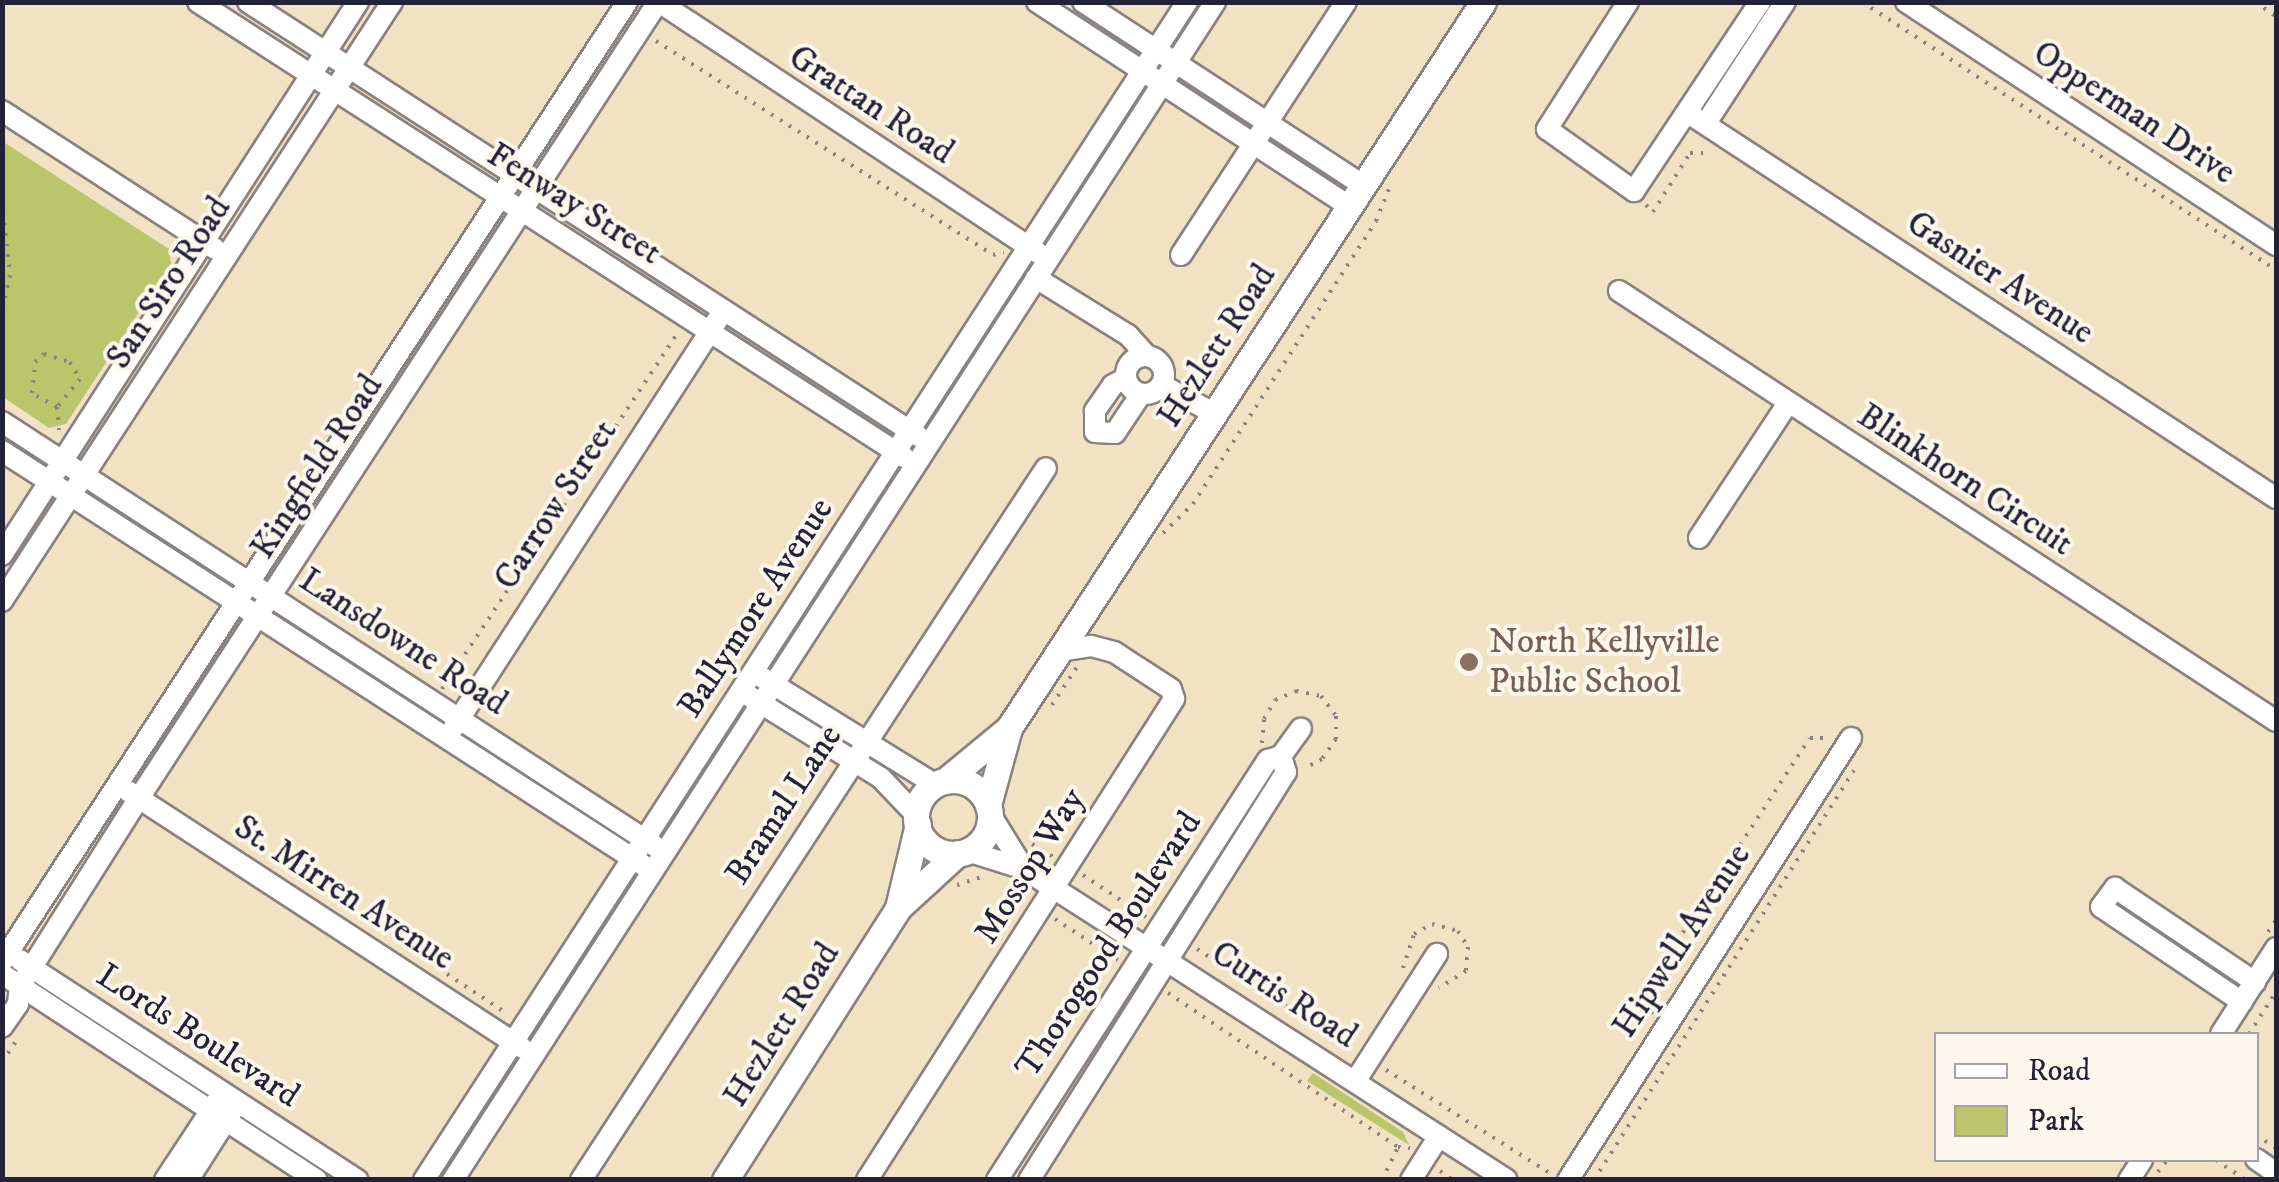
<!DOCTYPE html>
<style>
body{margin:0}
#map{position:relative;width:2279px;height:1182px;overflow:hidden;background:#f2e2c4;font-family:"IM FELL DW Pica",serif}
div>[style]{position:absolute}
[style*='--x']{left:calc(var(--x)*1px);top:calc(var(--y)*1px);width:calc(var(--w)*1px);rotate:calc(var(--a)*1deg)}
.green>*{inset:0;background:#b9c76a}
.path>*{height:4px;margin-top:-2px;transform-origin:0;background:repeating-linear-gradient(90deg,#8a8280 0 2.5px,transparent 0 10.5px)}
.roads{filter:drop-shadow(2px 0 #8a8280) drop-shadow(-2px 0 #8a8280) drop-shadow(0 2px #8a8280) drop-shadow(0 -2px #8a8280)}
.minor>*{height:20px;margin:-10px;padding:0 10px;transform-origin:10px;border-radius:10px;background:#fff}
.minor>.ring{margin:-10px;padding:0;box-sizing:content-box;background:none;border:20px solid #fff;border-radius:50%}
.major>*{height:25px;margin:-12.5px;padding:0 12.5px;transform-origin:12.5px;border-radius:12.5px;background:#fff}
.major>.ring{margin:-12.5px;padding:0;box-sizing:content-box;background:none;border:25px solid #fff;border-radius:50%}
.dots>*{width:28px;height:28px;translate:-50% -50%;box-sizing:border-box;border:5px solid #fbf7ec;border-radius:50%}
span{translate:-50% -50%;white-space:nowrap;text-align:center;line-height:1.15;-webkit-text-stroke:8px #fbf7ec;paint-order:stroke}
.street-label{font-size:35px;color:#22223b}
.education-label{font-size:35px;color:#785e54}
.left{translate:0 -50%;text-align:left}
.frame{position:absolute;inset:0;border:5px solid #22223b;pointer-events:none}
.legend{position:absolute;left:1934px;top:1032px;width:325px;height:130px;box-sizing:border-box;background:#fbf7ec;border:2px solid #a4a2a5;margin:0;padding:12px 18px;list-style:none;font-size:30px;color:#22223b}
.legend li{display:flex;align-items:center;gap:20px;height:50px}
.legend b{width:50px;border:2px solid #a4a2a5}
</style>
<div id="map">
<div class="green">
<i style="clip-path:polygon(2px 141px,169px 249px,171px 263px,66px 424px,49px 428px,3px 397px)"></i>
<i style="clip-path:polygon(1313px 1073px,1403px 1132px,1409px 1145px,1307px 1081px)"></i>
</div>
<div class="path">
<i style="--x:1862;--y:2;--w:493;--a:32.9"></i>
<i style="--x:2255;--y:2;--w:25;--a:34"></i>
<i style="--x:656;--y:41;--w:399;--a:32.4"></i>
<i style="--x:993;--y:255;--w:11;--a:-15"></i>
<i style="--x:2;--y:202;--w:73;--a:83.7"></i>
<i style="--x:10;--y:275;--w:39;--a:102"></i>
<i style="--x:1646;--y:205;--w:10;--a:45"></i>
<i style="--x:1653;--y:212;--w:70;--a:-57.9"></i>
<i style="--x:1690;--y:153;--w:21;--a:0"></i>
<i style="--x:57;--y:407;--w:29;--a:-151"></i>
<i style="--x:32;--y:393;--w:31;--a:-84"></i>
<i style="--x:35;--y:362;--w:12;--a:-42"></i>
<i style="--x:44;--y:354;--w:27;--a:17"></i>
<i style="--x:70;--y:362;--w:20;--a:60"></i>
<i style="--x:80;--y:379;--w:36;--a:129"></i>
<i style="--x:57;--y:407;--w:23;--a:85"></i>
<i style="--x:1163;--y:533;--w:42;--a:-44"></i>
<i style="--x:1193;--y:504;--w:337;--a:-57.1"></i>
<i style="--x:1376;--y:221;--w:37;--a:-68"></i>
<i style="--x:442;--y:689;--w:424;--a:-56.5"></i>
<i style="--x:1052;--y:705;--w:45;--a:-56.7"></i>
<i style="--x:1262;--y:743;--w:24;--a:-85"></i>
<i style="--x:1264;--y:719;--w:22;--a:-60"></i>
<i style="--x:1275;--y:700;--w:23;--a:-23"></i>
<i style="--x:1296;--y:691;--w:25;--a:11"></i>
<i style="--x:1321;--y:696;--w:25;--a:53"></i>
<i style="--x:1336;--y:716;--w:23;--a:90"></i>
<i style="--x:1336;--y:739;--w:24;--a:125"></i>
<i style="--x:1322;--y:759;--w:21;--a:152"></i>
<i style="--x:1032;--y:844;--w:26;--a:31"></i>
<i style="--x:1083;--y:875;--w:76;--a:33.7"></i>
<i style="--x:957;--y:885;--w:25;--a:-18"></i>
<i style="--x:1055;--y:919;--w:75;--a:33.1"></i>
<i style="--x:2268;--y:932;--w:14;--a:-56"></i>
<i style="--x:1197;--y:949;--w:185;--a:32.7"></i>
<i style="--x:1403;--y:968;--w:36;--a:-72"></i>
<i style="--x:1414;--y:934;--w:21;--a:-29"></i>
<i style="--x:1432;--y:924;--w:27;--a:15"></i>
<i style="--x:1458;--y:931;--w:19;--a:58"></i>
<i style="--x:1468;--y:947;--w:24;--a:95"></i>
<i style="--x:1466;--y:971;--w:32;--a:148"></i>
<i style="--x:447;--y:974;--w:71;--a:33.5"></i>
<i style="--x:1168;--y:993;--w:277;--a:33.8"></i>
<i style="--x:1398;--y:1147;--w:12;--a:5"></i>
<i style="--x:1654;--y:1013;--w:20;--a:-150"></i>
<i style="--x:1637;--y:1003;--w:316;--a:-56.9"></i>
<i style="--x:1810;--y:738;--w:20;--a:0"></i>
<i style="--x:2249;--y:1034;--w:50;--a:-57.3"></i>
<i style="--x:2;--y:1062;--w:25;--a:-56"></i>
<i style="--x:1386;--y:1070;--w:195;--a:32.2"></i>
<i style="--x:2256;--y:1135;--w:24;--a:33"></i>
<i style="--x:2216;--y:1160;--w:36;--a:34"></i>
<i style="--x:1440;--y:1171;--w:16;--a:35"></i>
<i style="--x:2158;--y:1172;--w:15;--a:-53"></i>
<i style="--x:1382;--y:1180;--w:37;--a:-64"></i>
<i style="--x:1594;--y:1180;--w:485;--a:-57.6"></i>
</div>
<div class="roads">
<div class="minor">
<i style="--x:198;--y:2;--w:840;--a:32.8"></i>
<i style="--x:248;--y:2;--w:798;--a:32.93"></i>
<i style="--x:659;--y:2;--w:455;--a:33.5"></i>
<i style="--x:1037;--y:2;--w:373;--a:33.2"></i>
<i style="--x:1083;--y:2;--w:334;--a:33.2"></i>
<i style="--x:1628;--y:2;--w:151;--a:122.5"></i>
<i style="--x:1547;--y:129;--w:107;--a:35.5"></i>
<i style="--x:1634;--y:191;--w:227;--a:-56.3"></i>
<i style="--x:1906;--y:2;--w:443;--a:33.3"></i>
<i style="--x:2;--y:111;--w:254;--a:32.9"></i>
<i style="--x:1688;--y:113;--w:703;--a:33.22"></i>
<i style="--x:1706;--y:123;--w:145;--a:-56.9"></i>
<i style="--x:1181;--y:255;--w:302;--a:-56.9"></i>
<i style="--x:1036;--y:278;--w:108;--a:31.8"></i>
<i style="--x:1128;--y:335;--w:28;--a:48"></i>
<i style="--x:1619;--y:291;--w:785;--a:33.2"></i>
<i class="ring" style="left:1126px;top:356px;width:18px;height:18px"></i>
<i style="--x:1126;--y:378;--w:15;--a:152"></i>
<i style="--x:1113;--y:385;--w:32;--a:125"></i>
<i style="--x:1095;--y:411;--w:21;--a:90"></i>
<i style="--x:1095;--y:432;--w:20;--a:3"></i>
<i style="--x:1115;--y:433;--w:47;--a:-56.3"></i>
<i style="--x:1162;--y:385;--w:60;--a:28.7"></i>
<i style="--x:2;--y:422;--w:779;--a:33"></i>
<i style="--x:2;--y:451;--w:763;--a:32.86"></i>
<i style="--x:1699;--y:538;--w:162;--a:-56.6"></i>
<i style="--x:2;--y:555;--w:658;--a:-57.23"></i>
<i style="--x:2;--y:601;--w:715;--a:-56.93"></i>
<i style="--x:763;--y:678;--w:203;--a:31.7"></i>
<i style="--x:749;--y:696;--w:155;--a:31.8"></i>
<i style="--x:881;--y:778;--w:52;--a:46.5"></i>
<i style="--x:454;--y:727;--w:486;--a:-57.1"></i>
<i style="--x:1281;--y:756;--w:34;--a:-54"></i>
<i style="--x:128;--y:791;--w:470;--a:33.1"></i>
<i style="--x:990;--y:814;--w:65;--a:58.3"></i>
<i style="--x:967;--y:851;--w:60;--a:17.5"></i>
<i style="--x:1024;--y:869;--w:574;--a:32.78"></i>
<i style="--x:20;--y:960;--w:403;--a:33.1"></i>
<i style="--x:2;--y:962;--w:1146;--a:-56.93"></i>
<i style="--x:2;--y:974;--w:376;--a:33.2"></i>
<i style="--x:2242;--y:1002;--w:170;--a:-146"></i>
<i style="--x:2101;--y:907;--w:24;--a:-54"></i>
<i style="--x:2115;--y:888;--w:169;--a:33.9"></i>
<i style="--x:2;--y:1027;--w:28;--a:-55"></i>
<i style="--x:18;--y:1004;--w:18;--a:-84"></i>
<i style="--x:20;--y:986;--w:222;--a:-57.7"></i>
<i style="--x:139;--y:798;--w:950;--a:-56.9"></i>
<i style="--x:2221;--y:1034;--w:102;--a:-57.4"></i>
<i style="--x:1356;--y:1080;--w:150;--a:-57.3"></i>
<i style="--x:2256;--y:1159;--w:24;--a:35"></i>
<i style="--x:165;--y:1180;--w:98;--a:-56.6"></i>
<i style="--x:188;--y:1180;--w:82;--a:-57.5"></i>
<i style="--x:424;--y:1180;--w:1404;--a:-57.07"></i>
<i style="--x:453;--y:1180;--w:1403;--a:-57.1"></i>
<i style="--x:581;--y:1180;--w:850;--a:-56.85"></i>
<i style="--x:867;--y:1180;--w:571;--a:-57.45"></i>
<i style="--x:1174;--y:699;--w:10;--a:-107"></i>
<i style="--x:1171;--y:689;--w:68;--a:-147"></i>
<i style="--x:1114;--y:652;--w:24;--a:-165"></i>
<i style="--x:1091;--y:646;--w:31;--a:171"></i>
<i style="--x:997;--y:1180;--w:500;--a:-57.2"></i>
<i style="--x:1268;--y:760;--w:14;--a:-17"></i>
<i style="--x:1281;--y:756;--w:17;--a:73"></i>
<i style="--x:1286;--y:772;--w:482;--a:122.2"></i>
<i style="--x:1411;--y:1180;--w:52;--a:-57.5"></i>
<i style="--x:1568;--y:1180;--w:525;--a:-57.37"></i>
<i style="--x:2129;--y:1180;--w:24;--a:-57"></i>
</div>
<div class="major">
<i class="ring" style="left:916px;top:780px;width:49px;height:49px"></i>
<i style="--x:945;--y:781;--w:83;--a:-39.6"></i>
<i style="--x:1009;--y:728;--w:867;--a:-56.86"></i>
<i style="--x:988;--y:805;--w:80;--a:-74.7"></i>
<i style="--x:898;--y:908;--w:86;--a:-76.6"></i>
<i style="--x:725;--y:1180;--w:322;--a:-57.5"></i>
<i style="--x:898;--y:908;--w:81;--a:-42.5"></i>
</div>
</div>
<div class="dots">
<i style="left:1469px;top:662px;background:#8d6e63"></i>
</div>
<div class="street-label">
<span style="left:871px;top:105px;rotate:33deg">Grattan Road</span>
<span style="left:2134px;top:113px;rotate:33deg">Opperman Drive</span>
<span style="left:574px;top:204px;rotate:32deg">Fenway Street</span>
<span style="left:2000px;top:278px;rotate:33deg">Gasnier Avenue</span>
<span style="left:169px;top:283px;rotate:-57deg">San Siro Road</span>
<span style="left:1217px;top:346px;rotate:-57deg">Hezlett Road</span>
<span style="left:317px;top:467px;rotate:-57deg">Kingfield Road</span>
<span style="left:1965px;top:480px;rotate:33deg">Blinkhorn Circuit</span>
<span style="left:556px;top:505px;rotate:-57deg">Carrow Street</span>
<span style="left:756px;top:608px;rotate:-57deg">Ballymore Avenue</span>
<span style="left:403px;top:642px;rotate:33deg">Lansdowne Road</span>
<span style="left:784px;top:805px;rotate:-57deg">Bramal Lane</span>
<span style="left:1030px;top:866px;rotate:-58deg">Mossop Way</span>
<span style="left:344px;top:893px;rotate:33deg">St. Mirren Avenue</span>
<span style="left:1682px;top:941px;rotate:-57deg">Hipwell Avenue</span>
<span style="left:1109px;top:945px;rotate:-57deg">Thorogood Boulevard</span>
<span style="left:1284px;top:995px;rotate:33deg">Curtis Road</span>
<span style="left:782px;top:1025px;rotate:-58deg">Hezlett Road</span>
<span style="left:198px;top:1036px;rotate:33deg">Lords Boulevard</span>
</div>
<div class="education-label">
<span class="left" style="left:1489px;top:662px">North Kellyville<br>Public School</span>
</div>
<div class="frame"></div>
<ul class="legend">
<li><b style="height:12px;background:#fff"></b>Road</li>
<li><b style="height:28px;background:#b9c76a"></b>Park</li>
</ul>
</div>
